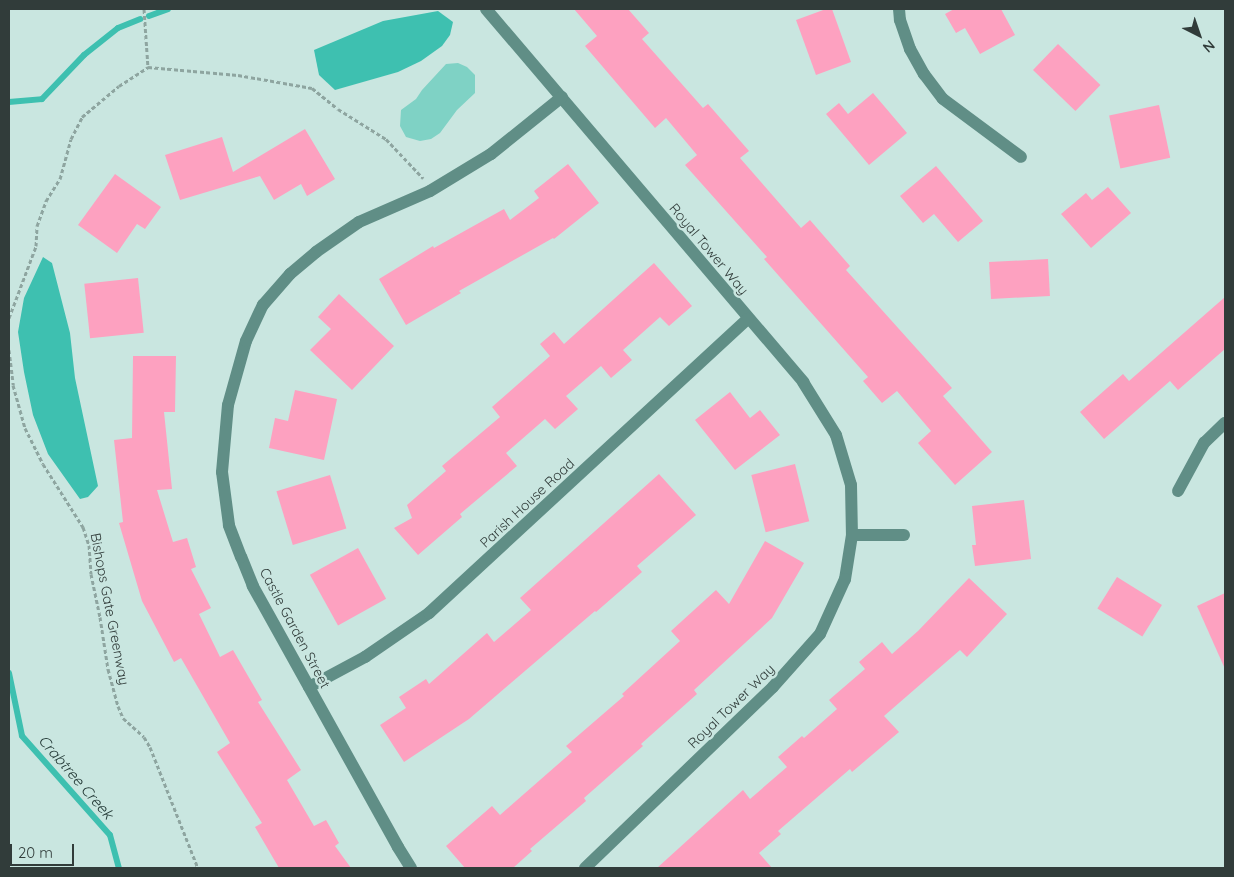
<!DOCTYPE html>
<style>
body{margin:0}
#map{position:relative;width:1234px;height:877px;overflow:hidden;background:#c9e6e0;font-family:Quicksand,sans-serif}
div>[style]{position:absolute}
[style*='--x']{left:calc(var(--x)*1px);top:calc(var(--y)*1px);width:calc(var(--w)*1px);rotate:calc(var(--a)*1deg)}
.green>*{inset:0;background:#7fd2c5}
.water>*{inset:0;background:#3ec0b0}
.stream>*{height:6px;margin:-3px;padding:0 3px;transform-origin:3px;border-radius:3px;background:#3ec0b0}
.building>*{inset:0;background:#fda1c0;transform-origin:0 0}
.path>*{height:3px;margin-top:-1.5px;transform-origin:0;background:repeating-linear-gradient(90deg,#8ea5a0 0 4px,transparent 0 6.5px)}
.minor>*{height:12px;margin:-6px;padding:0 6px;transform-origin:6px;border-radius:6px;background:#608e86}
span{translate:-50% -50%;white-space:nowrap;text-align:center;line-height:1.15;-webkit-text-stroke:5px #c9e6e0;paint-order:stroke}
.street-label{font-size:14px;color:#313c3a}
.water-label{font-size:15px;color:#1f3532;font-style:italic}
.frame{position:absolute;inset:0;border:10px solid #313c3a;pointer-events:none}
.north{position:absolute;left:1174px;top:10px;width:50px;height:50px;-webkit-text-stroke:4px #c9e6e0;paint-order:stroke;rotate:139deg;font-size:14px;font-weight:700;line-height:20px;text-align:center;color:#313c3a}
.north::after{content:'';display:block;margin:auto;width:18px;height:22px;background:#313c3a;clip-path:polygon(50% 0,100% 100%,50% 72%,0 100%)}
.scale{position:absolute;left:10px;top:844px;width:64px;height:22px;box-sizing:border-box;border:2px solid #313c3a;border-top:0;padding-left:6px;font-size:15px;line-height:18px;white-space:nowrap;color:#313c3a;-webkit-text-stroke:4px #c9e6e0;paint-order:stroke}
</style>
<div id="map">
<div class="green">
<i style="clip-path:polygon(458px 63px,467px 67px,475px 75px,475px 93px,457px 110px,440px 133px,431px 139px,420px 141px,406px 137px,400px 126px,401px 110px,416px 99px,422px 90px,446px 64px)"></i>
</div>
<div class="water">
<i style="clip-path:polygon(438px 11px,453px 22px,450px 35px,442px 46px,421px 61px,398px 72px,335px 90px,319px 75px,314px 50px,383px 21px)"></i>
<i style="clip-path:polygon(43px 257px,52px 263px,70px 333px,75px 378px,98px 486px,88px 497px,80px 499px,48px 454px,33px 415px,24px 372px,18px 332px,24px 298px)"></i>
</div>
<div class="stream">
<i style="--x:149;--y:16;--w:20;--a:-20"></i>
<i style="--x:9;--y:102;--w:33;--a:-5"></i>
<i style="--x:42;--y:99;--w:61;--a:-46.3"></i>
<i style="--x:84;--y:55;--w:43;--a:-38.5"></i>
<i style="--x:118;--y:28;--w:24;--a:-22"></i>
<i style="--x:9;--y:673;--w:64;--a:78.3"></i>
<i style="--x:22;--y:736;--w:132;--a:48.4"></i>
<i style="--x:110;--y:835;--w:34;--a:75"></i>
</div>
<div class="building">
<i style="clip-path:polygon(574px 9px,628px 9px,649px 33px,642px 39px,703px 108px,708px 104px,749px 151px,740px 158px,801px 228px,810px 220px,850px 266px,846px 270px,952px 388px,943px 396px,992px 452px,955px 485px,918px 443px,931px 431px,897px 391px,882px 403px,863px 381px,868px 377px,764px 259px,767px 257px,685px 165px,697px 155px,666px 118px,655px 128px,585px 46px,597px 36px)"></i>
<i style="clip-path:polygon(826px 9px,832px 9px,851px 62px,816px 75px,796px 20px)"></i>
<i style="clip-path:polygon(954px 9px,1001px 9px,1015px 35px,980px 54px,965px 28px,956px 33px,945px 14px)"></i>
<i style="left:1058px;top:44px;width:59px;height:36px;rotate:44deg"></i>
<i style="clip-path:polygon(873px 93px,907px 133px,869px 165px,826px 114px,839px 103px,848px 114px)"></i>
<i style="left:1159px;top:105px;width:54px;height:51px;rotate:78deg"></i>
<i style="clip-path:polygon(305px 129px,335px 179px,307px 196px,301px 184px,274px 200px,260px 176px,180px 200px,165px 155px,222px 137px,233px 172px)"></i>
<i style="clip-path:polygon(568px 164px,599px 203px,554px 239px,553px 238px,459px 291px,461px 293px,406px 325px,379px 279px,433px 246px,434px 248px,504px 209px,510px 220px,539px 198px,534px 191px)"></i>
<i style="clip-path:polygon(936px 166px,983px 221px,958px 242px,934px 214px,923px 223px,900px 196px)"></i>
<i style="clip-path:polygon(115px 174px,161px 207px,145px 229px,137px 224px,117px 253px,78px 225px)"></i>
<i style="clip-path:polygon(1108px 187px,1131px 213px,1091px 248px,1061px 214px,1086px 193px,1092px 200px)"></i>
<i style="left:1048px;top:259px;width:37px;height:59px;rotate:87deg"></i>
<i style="clip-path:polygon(654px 263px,692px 306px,669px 326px,660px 317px,623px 350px,632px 360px,611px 378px,601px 366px,566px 396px,578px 409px,555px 429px,545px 419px,506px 453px,517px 466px,460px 514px,462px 517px,418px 555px,394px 528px,412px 518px,407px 505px,446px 471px,442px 466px,500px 417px,492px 407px,550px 356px,540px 344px,554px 332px,564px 344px)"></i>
<i style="left:138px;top:278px;width:55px;height:54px;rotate:84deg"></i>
<i style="clip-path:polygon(339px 294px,394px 346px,352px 390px,310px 350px,331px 329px,318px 317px)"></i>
<i style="clip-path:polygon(1225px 297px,1225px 349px,1178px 390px,1170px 381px,1104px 439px,1080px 412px,1123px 374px,1129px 381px)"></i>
<i style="clip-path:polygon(133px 356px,176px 356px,175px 412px,164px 412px,172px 489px,157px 490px,173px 542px,187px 538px,196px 567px,191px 569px,211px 608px,199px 614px,220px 657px,233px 650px,262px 700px,258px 702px,301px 770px,287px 780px,314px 826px,326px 820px,339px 843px,335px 846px,351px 868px,279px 868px,255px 827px,262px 823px,217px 752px,230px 743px,181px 658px,174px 662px,142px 601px,119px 523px,123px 522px,114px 440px,132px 438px)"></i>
<i style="clip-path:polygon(295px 390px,337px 399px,324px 460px,269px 448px,275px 418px,288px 421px)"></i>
<i style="clip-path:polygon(730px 392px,750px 418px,760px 410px,780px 435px,735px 470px,695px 420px)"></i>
<i style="left:795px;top:464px;width:59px;height:45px;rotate:76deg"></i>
<i style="clip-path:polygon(659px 474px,696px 515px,637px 566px,642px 572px,596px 612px,595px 611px,469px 719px,404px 762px,380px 725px,406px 708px,399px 697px,426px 679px,429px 684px,487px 633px,494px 642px,531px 610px,520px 598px)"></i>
<i style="left:330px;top:475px;width:56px;height:56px;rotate:73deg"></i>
<i style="clip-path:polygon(1024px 500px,1031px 559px,975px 566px,972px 545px,976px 545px,972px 506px)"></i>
<i style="clip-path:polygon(765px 541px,804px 563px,772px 618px,694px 690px,697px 694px,641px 744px,643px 746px,584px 798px,586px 801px,530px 849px,532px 851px,513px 868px,465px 868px,446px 846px,492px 806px,500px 815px,572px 752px,566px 746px,624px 696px,622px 694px,680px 641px,671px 631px,716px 590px,729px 604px)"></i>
<i style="left:358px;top:548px;width:58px;height:55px;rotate:61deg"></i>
<i style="left:1117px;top:577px;width:53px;height:37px;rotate:32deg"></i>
<i style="clip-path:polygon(969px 578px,1007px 614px,967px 657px,960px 650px,884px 716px,899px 732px,852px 772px,850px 769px,778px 831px,781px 834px,759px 853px,772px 868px,657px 868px,743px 790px,750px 799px,787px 767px,778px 757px,802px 736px,804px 738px,837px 709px,829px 700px,865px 669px,859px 662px,882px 642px,892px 654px,918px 631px)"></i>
<i style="clip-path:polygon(1225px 593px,1225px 669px,1197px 606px)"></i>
</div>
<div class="path">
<i style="--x:144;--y:9;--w:58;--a:86.1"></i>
<i style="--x:148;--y:67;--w:90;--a:5.1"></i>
<i style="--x:238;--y:75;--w:75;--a:10"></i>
<i style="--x:312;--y:88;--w:33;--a:39"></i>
<i style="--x:338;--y:109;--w:57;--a:32"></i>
<i style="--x:386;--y:139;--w:54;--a:46.5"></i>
<i style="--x:9;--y:318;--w:77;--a:-69.4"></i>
<i style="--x:36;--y:246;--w:20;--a:-87"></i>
<i style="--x:37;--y:226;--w:27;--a:-70"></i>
<i style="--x:46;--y:201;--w:26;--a:-58"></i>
<i style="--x:60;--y:179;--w:41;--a:-74.6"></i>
<i style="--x:71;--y:139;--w:25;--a:-63"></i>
<i style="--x:82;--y:117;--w:48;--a:-40"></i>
<i style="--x:119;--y:86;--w:35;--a:-33"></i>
<i style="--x:9;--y:350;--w:35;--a:83"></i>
<i style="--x:13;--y:385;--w:45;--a:74.4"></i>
<i style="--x:25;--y:428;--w:40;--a:63.4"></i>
<i style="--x:43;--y:464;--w:75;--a:57.6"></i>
<i style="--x:83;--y:527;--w:19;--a:72"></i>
<i style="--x:89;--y:545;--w:29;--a:86"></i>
<i style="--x:91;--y:574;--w:44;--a:78.2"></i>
<i style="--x:100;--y:617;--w:53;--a:81.3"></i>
<i style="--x:108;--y:669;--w:38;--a:75"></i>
<i style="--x:118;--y:706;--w:13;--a:67"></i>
<i style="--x:123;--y:718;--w:28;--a:42"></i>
<i style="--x:144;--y:737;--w:12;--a:59"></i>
<i style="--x:150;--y:747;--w:130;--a:68.4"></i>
</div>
<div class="minor">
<i style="--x:486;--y:9;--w:490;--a:49.6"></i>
<i style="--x:803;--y:382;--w:62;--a:58.1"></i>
<i style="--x:836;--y:435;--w:52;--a:73.3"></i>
<i style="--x:851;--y:485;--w:50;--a:88.9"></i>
<i style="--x:852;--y:535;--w:45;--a:99"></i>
<i style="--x:845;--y:579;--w:60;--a:114.4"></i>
<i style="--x:820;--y:634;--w:71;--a:131.6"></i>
<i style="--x:773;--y:687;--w:261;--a:136.1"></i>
<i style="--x:899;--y:9;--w:11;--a:85"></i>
<i style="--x:900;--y:20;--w:31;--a:71"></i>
<i style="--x:910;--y:49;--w:29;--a:61"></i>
<i style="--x:924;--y:74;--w:31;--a:53"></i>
<i style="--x:943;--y:99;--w:97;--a:36.6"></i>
<i style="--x:1178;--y:491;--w:55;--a:-61.6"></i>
<i style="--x:1204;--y:443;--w:29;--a:-44"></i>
<i style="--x:852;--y:535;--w:52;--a:0"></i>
<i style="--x:309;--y:687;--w:64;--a:-28.2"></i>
<i style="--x:365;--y:657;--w:78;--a:-34.5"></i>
<i style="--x:429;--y:613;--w:434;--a:-42.7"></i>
<i style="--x:411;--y:868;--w:25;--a:-122"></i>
<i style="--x:398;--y:847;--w:299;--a:-119.1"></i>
<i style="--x:253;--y:586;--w:31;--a:-112"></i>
<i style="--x:241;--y:557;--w:34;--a:-111"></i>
<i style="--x:229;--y:525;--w:53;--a:-97.5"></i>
<i style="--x:222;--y:472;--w:67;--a:-84.9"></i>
<i style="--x:228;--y:405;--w:66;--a:-74.3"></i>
<i style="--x:246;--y:341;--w:40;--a:-65"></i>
<i style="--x:263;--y:305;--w:41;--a:-48.9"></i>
<i style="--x:290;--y:274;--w:34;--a:-40"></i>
<i style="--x:316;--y:252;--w:52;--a:-34.9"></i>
<i style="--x:359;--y:222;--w:77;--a:-23.6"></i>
<i style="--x:430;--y:191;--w:71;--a:-31.2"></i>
<i style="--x:491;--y:154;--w:91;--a:-38.8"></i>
</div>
<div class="street-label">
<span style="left:709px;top:249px;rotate:50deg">Royal Tower Way</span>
<span style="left:527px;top:503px;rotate:-43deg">Parish House Road</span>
<span style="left:110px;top:609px;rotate:79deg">Bishops Gate Greenway</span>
<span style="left:295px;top:628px;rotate:62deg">Castle Garden Street</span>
<span style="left:731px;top:706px;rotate:-44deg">Royal Tower Way</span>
</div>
<div class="water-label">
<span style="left:76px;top:777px;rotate:49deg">Crabtree Creek</span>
</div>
<div class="frame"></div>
<div class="north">N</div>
<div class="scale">20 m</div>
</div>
